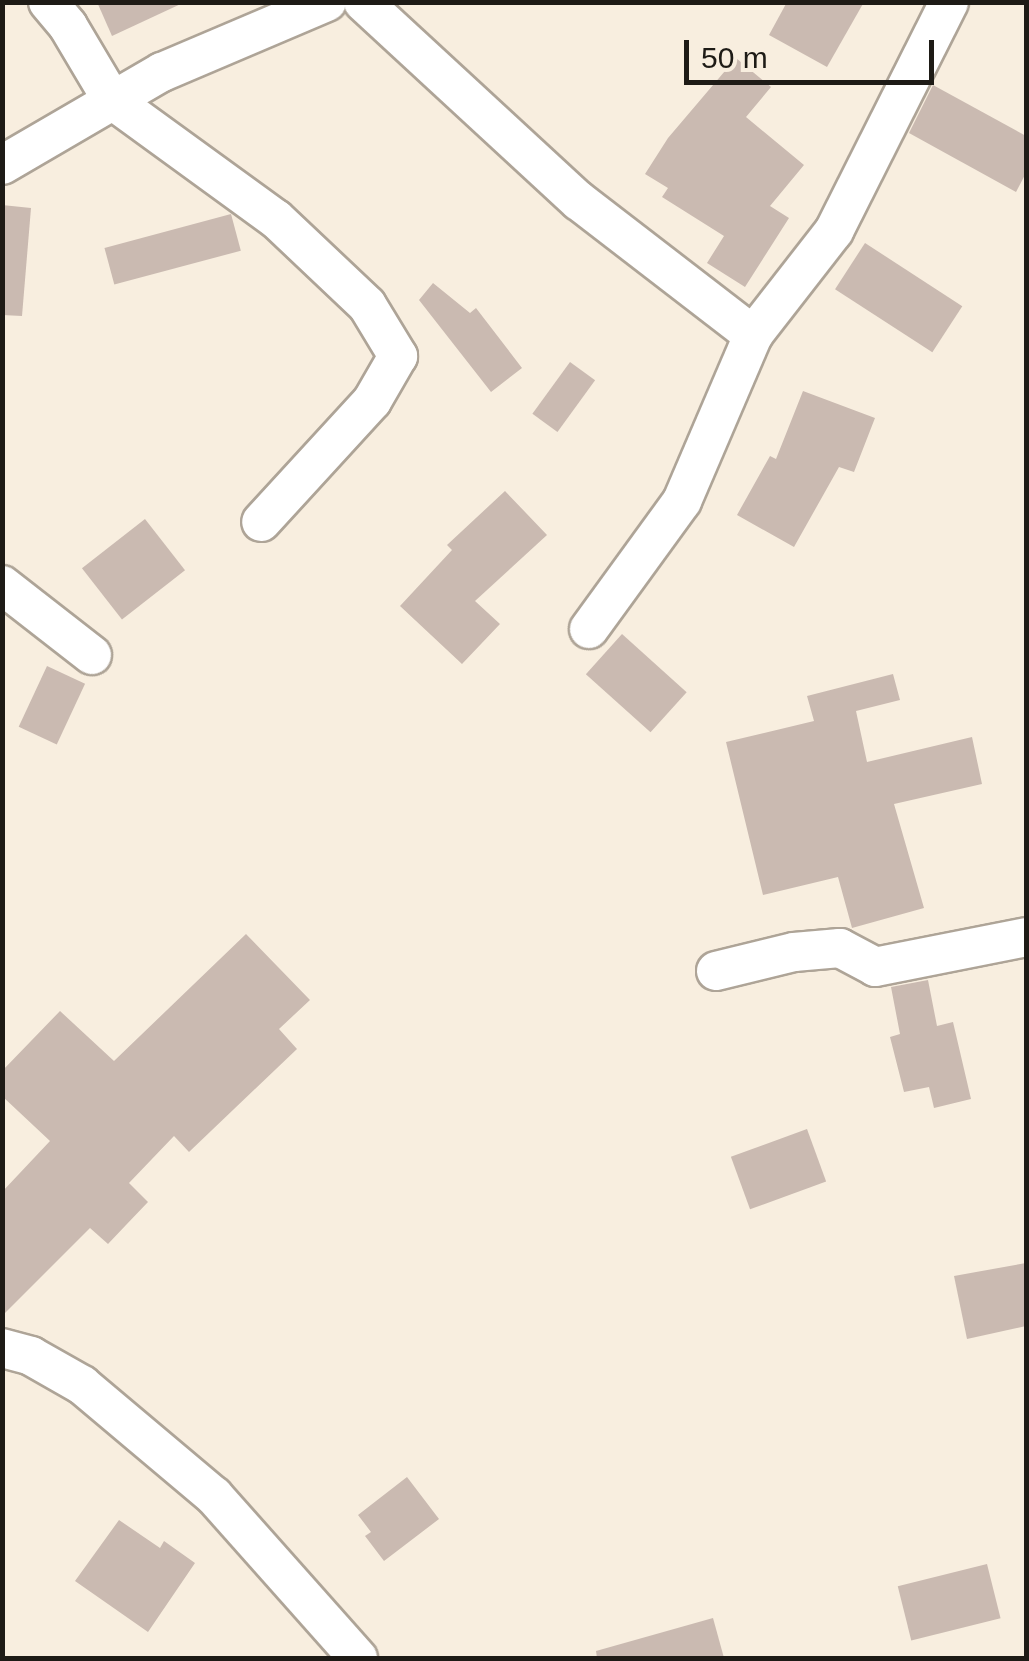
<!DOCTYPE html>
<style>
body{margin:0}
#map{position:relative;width:1029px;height:1661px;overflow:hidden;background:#f8eedf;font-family:Helvetica,sans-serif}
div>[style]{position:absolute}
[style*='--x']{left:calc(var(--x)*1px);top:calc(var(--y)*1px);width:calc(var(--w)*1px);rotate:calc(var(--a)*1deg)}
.building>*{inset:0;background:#cabab1;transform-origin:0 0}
.roads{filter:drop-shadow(2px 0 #aea497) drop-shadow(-2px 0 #aea497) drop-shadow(0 2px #aea497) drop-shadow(0 -2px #aea497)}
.minor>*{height:38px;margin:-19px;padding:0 19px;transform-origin:19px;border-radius:19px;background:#fff}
span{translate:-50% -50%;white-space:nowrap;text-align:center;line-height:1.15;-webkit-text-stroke:10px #f8eedf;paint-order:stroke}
.frame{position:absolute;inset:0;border:5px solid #1e1b16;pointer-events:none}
.scale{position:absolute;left:684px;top:40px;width:250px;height:45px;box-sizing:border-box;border:5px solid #1e1b16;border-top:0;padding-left:12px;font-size:30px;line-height:35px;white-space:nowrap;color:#1e1b16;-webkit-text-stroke:8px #f8eedf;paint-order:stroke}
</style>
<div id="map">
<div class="building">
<i style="clip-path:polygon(97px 2px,185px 2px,112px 36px)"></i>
<i style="clip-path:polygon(787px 2px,864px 2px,827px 67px,769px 35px)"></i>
<i style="clip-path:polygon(736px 58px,771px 87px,746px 117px,804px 165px,770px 206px,789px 218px,745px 287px,707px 263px,724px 236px,662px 197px,668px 188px,645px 174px,668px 138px)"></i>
<i style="clip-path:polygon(933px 85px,1026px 136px,1026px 173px,1016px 192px,909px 133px)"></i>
<i style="clip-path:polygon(2px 205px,31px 208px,22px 316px,2px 315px)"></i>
<i style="left:231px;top:214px;width:38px;height:131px;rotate:75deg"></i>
<i style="left:865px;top:243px;width:116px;height:55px;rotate:33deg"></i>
<i style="clip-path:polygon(433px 283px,470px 313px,476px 308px,522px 368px,491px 392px,419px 300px)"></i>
<i style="left:570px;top:362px;width:31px;height:64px;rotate:36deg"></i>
<i style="clip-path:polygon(803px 391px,875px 418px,854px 472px,839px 467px,794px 547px,737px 515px,770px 456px,776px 459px)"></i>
<i style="clip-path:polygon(505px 491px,547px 535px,475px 601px,500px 624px,462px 664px,400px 606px,452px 550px,447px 545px)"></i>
<i style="left:145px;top:519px;width:65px;height:80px;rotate:52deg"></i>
<i style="left:622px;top:634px;width:87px;height:54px;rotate:42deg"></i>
<i style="left:47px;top:666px;width:42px;height:67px;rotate:25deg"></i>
<i style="clip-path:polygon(893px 674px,900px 700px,856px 711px,867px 762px,972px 737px,982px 784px,894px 804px,924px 908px,852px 928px,838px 877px,763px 895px,726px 742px,814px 721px,807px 696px)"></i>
<i style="clip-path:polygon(246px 934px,310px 1000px,279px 1029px,297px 1049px,189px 1152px,174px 1136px,129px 1183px,148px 1202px,126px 1225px,108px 1244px,90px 1228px,2px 1316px,2px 1192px,50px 1141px,2px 1096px,2px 1071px,60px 1011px,114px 1061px)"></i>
<i style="clip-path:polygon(928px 980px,937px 1026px,953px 1022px,971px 1099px,934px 1108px,929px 1087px,904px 1092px,890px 1037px,900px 1034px,891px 987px)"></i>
<i style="left:807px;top:1129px;width:56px;height:81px;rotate:70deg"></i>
<i style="clip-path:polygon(1026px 1263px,1026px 1326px,967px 1339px,954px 1276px)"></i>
<i style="clip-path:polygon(407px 1477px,439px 1519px,384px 1561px,365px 1536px,371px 1532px,358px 1515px)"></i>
<i style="clip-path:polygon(119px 1520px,160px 1548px,164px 1541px,195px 1563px,148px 1632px,75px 1581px)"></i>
<i style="left:987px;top:1564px;width:56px;height:92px;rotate:76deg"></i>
<i style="clip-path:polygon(713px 1618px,724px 1658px,597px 1658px,596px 1651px)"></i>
</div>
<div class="roads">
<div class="minor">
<i style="--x:48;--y:2;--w:31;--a:50"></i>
<i style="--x:68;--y:26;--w:86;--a:59.3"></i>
<i style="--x:112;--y:100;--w:203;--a:36"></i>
<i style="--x:276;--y:219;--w:125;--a:43.4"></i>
<i style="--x:367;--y:305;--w:60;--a:58.7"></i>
<i style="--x:398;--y:356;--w:52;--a:120"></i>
<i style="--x:372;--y:401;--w:164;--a:132.5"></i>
<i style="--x:363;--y:2;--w:294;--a:42.7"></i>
<i style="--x:579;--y:201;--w:220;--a:37.6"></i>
<i style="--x:2;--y:165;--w:185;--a:-30.2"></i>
<i style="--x:162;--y:72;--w:179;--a:-23"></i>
<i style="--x:2;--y:585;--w:114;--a:37.9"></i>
<i style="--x:589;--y:629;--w:158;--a:-54"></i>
<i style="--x:682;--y:501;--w:181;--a:-66.8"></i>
<i style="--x:753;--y:335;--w:132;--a:-52.1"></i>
<i style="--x:834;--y:231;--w:256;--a:-63.3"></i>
<i style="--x:716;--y:971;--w:80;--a:-13.7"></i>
<i style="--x:794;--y:952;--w:46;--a:-5"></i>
<i style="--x:840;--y:948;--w:40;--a:28"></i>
<i style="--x:875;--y:967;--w:154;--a:-11.2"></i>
<i style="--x:2;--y:1348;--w:30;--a:15"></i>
<i style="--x:31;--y:1356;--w:59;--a:29.6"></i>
<i style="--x:82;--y:1385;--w:172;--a:40.1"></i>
<i style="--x:214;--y:1496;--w:217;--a:48.4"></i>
</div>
</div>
<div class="frame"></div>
<div class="scale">50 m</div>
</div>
